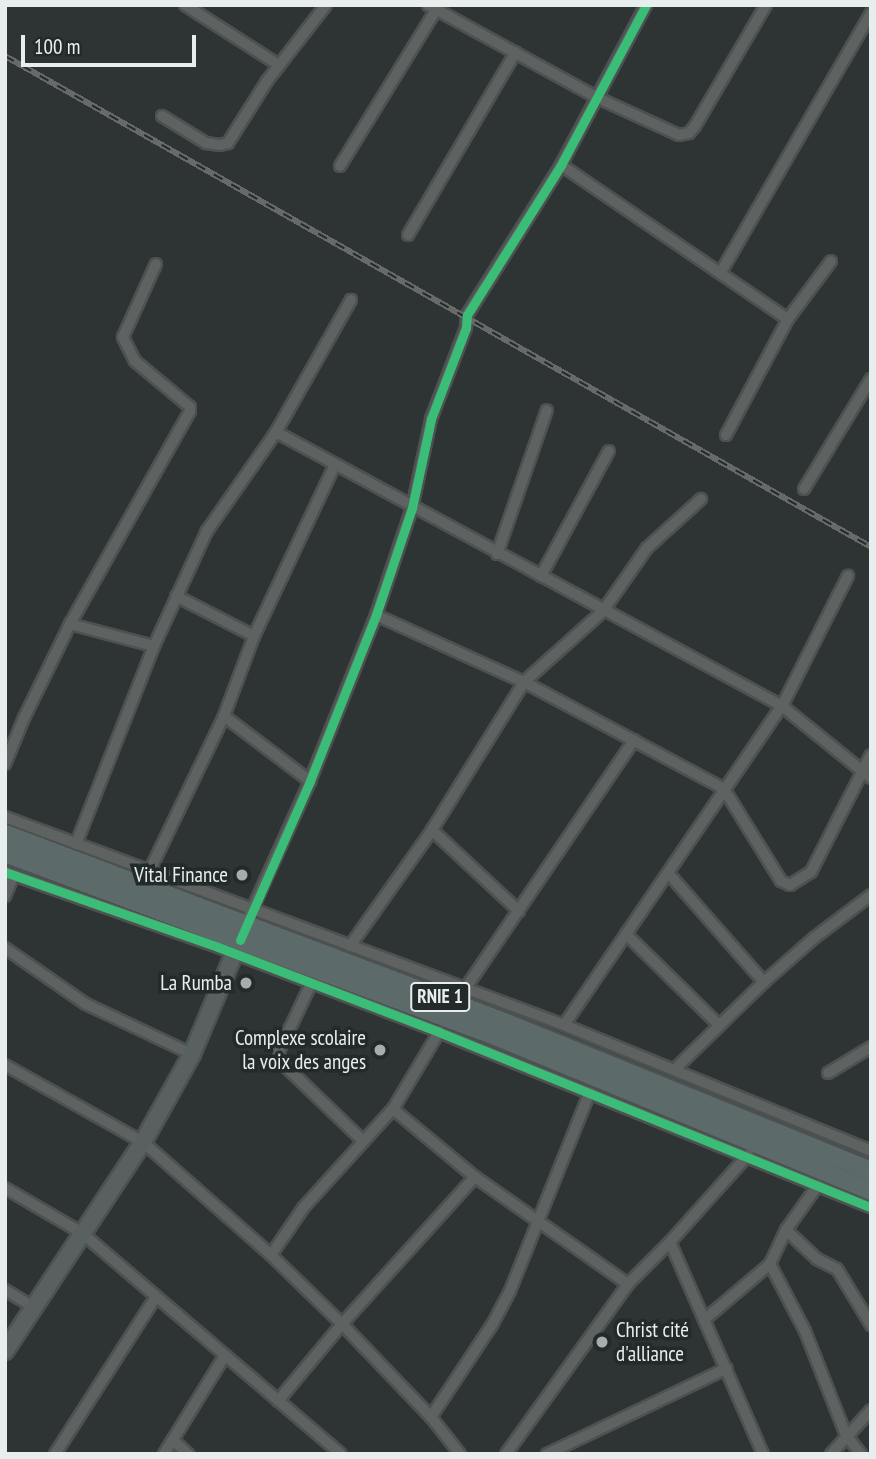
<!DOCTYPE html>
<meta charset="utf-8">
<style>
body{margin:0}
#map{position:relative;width:876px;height:1459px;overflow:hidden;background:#2e3333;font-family:"PT Sans Narrow",sans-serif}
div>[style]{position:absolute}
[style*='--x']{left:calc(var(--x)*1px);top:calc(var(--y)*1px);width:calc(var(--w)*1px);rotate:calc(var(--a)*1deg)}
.roads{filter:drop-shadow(2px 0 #4d5151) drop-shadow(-2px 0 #4d5151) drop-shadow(0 2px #4d5151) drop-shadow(0 -2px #4d5151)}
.minor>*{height:10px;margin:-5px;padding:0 5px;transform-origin:5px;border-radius:5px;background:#5e6261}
.secondary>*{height:16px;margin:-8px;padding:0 8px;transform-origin:8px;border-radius:8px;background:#596160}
.trunk>*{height:18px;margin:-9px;padding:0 9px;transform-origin:9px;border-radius:9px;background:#5c6b6a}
.rail>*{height:6px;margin-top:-3px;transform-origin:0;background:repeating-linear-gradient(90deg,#222b2a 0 10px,#686a6a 0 20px);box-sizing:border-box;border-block:2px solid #686a6a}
.cycleway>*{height:9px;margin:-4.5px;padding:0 4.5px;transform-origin:4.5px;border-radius:4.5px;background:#3abd76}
.dots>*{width:19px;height:19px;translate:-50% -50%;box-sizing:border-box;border:4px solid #222b2a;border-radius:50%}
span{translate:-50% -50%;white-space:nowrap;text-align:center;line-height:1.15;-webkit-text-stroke:7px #222b2a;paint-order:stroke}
.shield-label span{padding:2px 5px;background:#222b2a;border:2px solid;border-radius:5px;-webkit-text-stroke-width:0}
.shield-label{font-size:19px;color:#e8eeed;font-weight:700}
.poi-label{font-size:21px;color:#e8eeed}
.right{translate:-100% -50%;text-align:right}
.left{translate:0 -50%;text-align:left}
.frame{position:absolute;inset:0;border:7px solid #e8eeed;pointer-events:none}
.scale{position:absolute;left:21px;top:35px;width:175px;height:32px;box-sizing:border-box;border:4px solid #e8eeed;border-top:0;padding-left:9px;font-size:21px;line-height:24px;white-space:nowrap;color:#e8eeed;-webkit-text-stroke:5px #222b2a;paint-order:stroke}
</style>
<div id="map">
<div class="roads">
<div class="minor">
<i style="--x:185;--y:5;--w:112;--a:32.6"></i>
<i style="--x:428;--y:5;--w:194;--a:28.7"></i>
<i style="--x:598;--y:98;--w:89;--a:24.6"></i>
<i style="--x:679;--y:135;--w:10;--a:-11"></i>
<i style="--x:689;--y:133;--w:9;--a:-49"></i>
<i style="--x:695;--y:126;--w:140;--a:-59.6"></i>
<i style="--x:162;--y:116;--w:52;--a:31.5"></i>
<i style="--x:206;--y:143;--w:14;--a:8"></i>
<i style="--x:220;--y:145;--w:8;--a:-14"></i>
<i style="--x:228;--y:143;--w:73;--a:-57.8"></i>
<i style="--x:267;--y:81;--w:96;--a:-52.2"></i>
<i style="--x:561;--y:165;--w:274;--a:34.2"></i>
<i style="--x:340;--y:166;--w:183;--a:-58.4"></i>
<i style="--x:408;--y:235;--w:212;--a:-59.5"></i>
<i style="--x:721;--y:272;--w:299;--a:-59.9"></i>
<i style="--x:276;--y:432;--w:575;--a:28.44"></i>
<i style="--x:782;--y:706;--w:114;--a:39"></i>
<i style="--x:726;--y:435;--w:132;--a:-61.9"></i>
<i style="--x:788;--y:319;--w:72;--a:-53.4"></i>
<i style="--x:804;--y:489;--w:129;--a:-58.7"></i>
<i style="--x:497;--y:554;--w:152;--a:-70.9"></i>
<i style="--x:541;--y:576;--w:142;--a:-61.5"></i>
<i style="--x:176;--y:596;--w:88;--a:27.1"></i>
<i style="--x:376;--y:615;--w:162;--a:24.4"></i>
<i style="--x:524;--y:682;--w:227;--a:28.1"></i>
<i style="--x:724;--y:789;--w:108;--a:58.2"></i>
<i style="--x:781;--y:881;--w:10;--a:24"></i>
<i style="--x:790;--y:885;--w:25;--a:-32"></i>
<i style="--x:811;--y:872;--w:131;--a:-62.9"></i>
<i style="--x:70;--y:624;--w:87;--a:14.7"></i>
<i style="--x:224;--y:716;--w:108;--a:37.1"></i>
<i style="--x:5;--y:764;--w:50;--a:-67.6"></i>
<i style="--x:24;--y:718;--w:105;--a:-63.9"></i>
<i style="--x:70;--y:624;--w:244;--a:-60.6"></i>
<i style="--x:190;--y:411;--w:4;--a:-90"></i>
<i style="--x:190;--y:407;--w:72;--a:-140.1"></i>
<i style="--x:135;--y:361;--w:27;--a:-117"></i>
<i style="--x:123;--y:337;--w:80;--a:-65.7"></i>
<i style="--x:5;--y:817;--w:596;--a:20.41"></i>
<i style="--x:564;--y:1025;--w:332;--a:22.3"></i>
<i style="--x:432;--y:830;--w:119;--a:43"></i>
<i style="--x:76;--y:844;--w:213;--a:-68.5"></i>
<i style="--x:154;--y:646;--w:127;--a:-65.3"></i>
<i style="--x:207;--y:531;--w:121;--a:-55.1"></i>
<i style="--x:276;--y:432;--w:152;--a:-60.4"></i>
<i style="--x:5;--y:872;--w:226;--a:19.4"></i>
<i style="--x:218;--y:947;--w:237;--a:21"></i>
<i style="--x:439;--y:1032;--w:466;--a:22.1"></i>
<i style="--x:149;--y:872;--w:173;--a:-64.3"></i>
<i style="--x:224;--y:716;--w:85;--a:-69.4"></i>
<i style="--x:254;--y:636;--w:189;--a:-64.7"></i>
<i style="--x:669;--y:874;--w:144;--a:48.7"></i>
<i style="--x:5;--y:896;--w:23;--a:-67"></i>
<i style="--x:246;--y:923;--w:156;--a:-65.7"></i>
<i style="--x:310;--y:781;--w:179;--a:-68.3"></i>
<i style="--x:376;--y:615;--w:113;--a:-71.4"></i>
<i style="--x:412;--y:508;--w:91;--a:-77.9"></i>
<i style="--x:431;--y:419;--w:97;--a:-69"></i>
<i style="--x:466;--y:328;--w:13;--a:-86"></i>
<i style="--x:467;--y:315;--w:177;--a:-57.9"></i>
<i style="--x:561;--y:165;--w:181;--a:-62"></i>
<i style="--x:626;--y:934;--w:130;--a:44.4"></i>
<i style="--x:350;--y:946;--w:142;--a:-54.7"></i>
<i style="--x:432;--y:830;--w:174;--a:-58.1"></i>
<i style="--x:524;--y:682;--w:106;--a:-41.9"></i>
<i style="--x:603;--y:611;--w:77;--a:-55.1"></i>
<i style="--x:647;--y:548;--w:73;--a:-42.2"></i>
<i style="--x:5;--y:948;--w:98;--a:34.7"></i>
<i style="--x:86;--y:1004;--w:117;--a:25.3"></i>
<i style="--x:311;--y:984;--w:74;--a:115.5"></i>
<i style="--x:279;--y:1051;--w:10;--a:84"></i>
<i style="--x:280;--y:1061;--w:114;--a:43.9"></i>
<i style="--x:465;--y:989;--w:301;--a:-55.8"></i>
<i style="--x:564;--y:1025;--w:386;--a:-55.7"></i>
<i style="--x:782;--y:706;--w:146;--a:-63.1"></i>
<i style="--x:5;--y:1065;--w:158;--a:29.2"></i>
<i style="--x:143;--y:1142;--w:171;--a:41.4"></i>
<i style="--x:271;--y:1255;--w:99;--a:44.2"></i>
<i style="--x:342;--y:1324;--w:129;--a:46.3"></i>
<i style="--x:431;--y:1417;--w:47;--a:51.9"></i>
<i style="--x:674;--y:1070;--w:126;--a:-44.4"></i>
<i style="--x:764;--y:982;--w:67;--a:-41.3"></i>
<i style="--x:814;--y:938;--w:71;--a:-37"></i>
<i style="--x:828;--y:1073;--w:50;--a:-31.2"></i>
<i style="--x:393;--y:1109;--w:107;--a:39.7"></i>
<i style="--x:475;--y:1177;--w:187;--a:35"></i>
<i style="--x:5;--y:1188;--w:89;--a:30.3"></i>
<i style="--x:82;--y:1233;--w:340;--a:40.5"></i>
<i style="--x:786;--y:1230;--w:42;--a:43.1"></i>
<i style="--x:817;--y:1259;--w:22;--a:27"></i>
<i style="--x:837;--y:1269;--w:66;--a:58.7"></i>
<i style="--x:670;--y:1242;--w:232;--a:66.3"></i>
<i style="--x:271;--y:1255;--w:58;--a:-55.5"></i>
<i style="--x:304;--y:1207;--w:132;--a:-47.8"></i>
<i style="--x:393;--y:1109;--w:90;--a:-59.1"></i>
<i style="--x:770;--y:1264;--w:76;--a:62.4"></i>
<i style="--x:805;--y:1331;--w:112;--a:68.5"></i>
<i style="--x:846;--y:1435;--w:24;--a:52"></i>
<i style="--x:5;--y:1290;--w:33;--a:31"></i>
<i style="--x:704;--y:1320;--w:87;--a:-40.3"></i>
<i style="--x:770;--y:1264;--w:38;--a:-65"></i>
<i style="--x:786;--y:1230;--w:55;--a:-54.6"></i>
<i style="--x:278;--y:1401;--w:100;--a:-50.3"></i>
<i style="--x:342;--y:1324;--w:198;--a:-47.9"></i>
<i style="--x:431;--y:1417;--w:110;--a:-56.5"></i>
<i style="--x:492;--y:1325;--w:38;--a:-62"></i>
<i style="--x:510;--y:1291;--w:214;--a:-68.1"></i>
<i style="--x:173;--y:1440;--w:21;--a:43"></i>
<i style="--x:55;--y:1454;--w:185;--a:-57.3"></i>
<i style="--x:164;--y:1454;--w:114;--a:-58.3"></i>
<i style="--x:506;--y:1454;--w:209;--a:-54.3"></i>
<i style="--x:628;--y:1284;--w:59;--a:-45"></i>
<i style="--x:670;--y:1242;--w:117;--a:-48.1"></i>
<i style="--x:547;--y:1454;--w:199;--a:-25.5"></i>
<i style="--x:831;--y:1454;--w:59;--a:-47.7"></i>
</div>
<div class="secondary">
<i style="--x:5;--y:1351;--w:250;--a:-56.6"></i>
<i style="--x:143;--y:1142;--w:101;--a:-60.9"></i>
<i style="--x:192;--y:1054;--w:124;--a:-67.2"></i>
</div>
<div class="trunk">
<i style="--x:5;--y:834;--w:533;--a:20.64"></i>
<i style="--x:504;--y:1022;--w:396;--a:22.1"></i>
<i style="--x:5;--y:853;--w:526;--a:20.47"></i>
<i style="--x:498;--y:1037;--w:404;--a:22.4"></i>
</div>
</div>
<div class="rail">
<i style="--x:5;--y:56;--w:996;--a:29.55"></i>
</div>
<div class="cycleway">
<i style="--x:5;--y:872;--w:226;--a:19.4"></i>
<i style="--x:218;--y:947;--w:237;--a:21"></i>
<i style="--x:439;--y:1032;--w:466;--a:22.1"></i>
<i style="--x:240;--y:940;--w:174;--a:-66.2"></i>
<i style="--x:310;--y:781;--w:179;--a:-68.3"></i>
<i style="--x:376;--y:615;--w:113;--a:-71.4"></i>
<i style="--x:412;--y:508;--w:91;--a:-77.9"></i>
<i style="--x:431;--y:419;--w:97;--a:-69"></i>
<i style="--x:466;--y:328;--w:13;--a:-86"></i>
<i style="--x:467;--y:315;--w:177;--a:-57.9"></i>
<i style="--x:561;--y:165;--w:181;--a:-62"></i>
</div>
<div class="dots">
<i style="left:242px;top:875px;background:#a7adac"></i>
<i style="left:246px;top:983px;background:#a7adac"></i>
<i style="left:380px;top:1050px;background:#a7adac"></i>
<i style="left:602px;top:1342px;background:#a7adac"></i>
</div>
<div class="shield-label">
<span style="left:440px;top:997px">RNIE 1</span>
</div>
<div class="poi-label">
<span class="right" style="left:228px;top:875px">Vital Finance</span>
<span class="right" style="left:232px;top:983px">La Rumba</span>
<span class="right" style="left:366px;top:1050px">Complexe scolaire<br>la voix des anges</span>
<span class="left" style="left:616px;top:1342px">Christ cité<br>d'alliance</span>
</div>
<div class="frame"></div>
<div class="scale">100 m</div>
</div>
